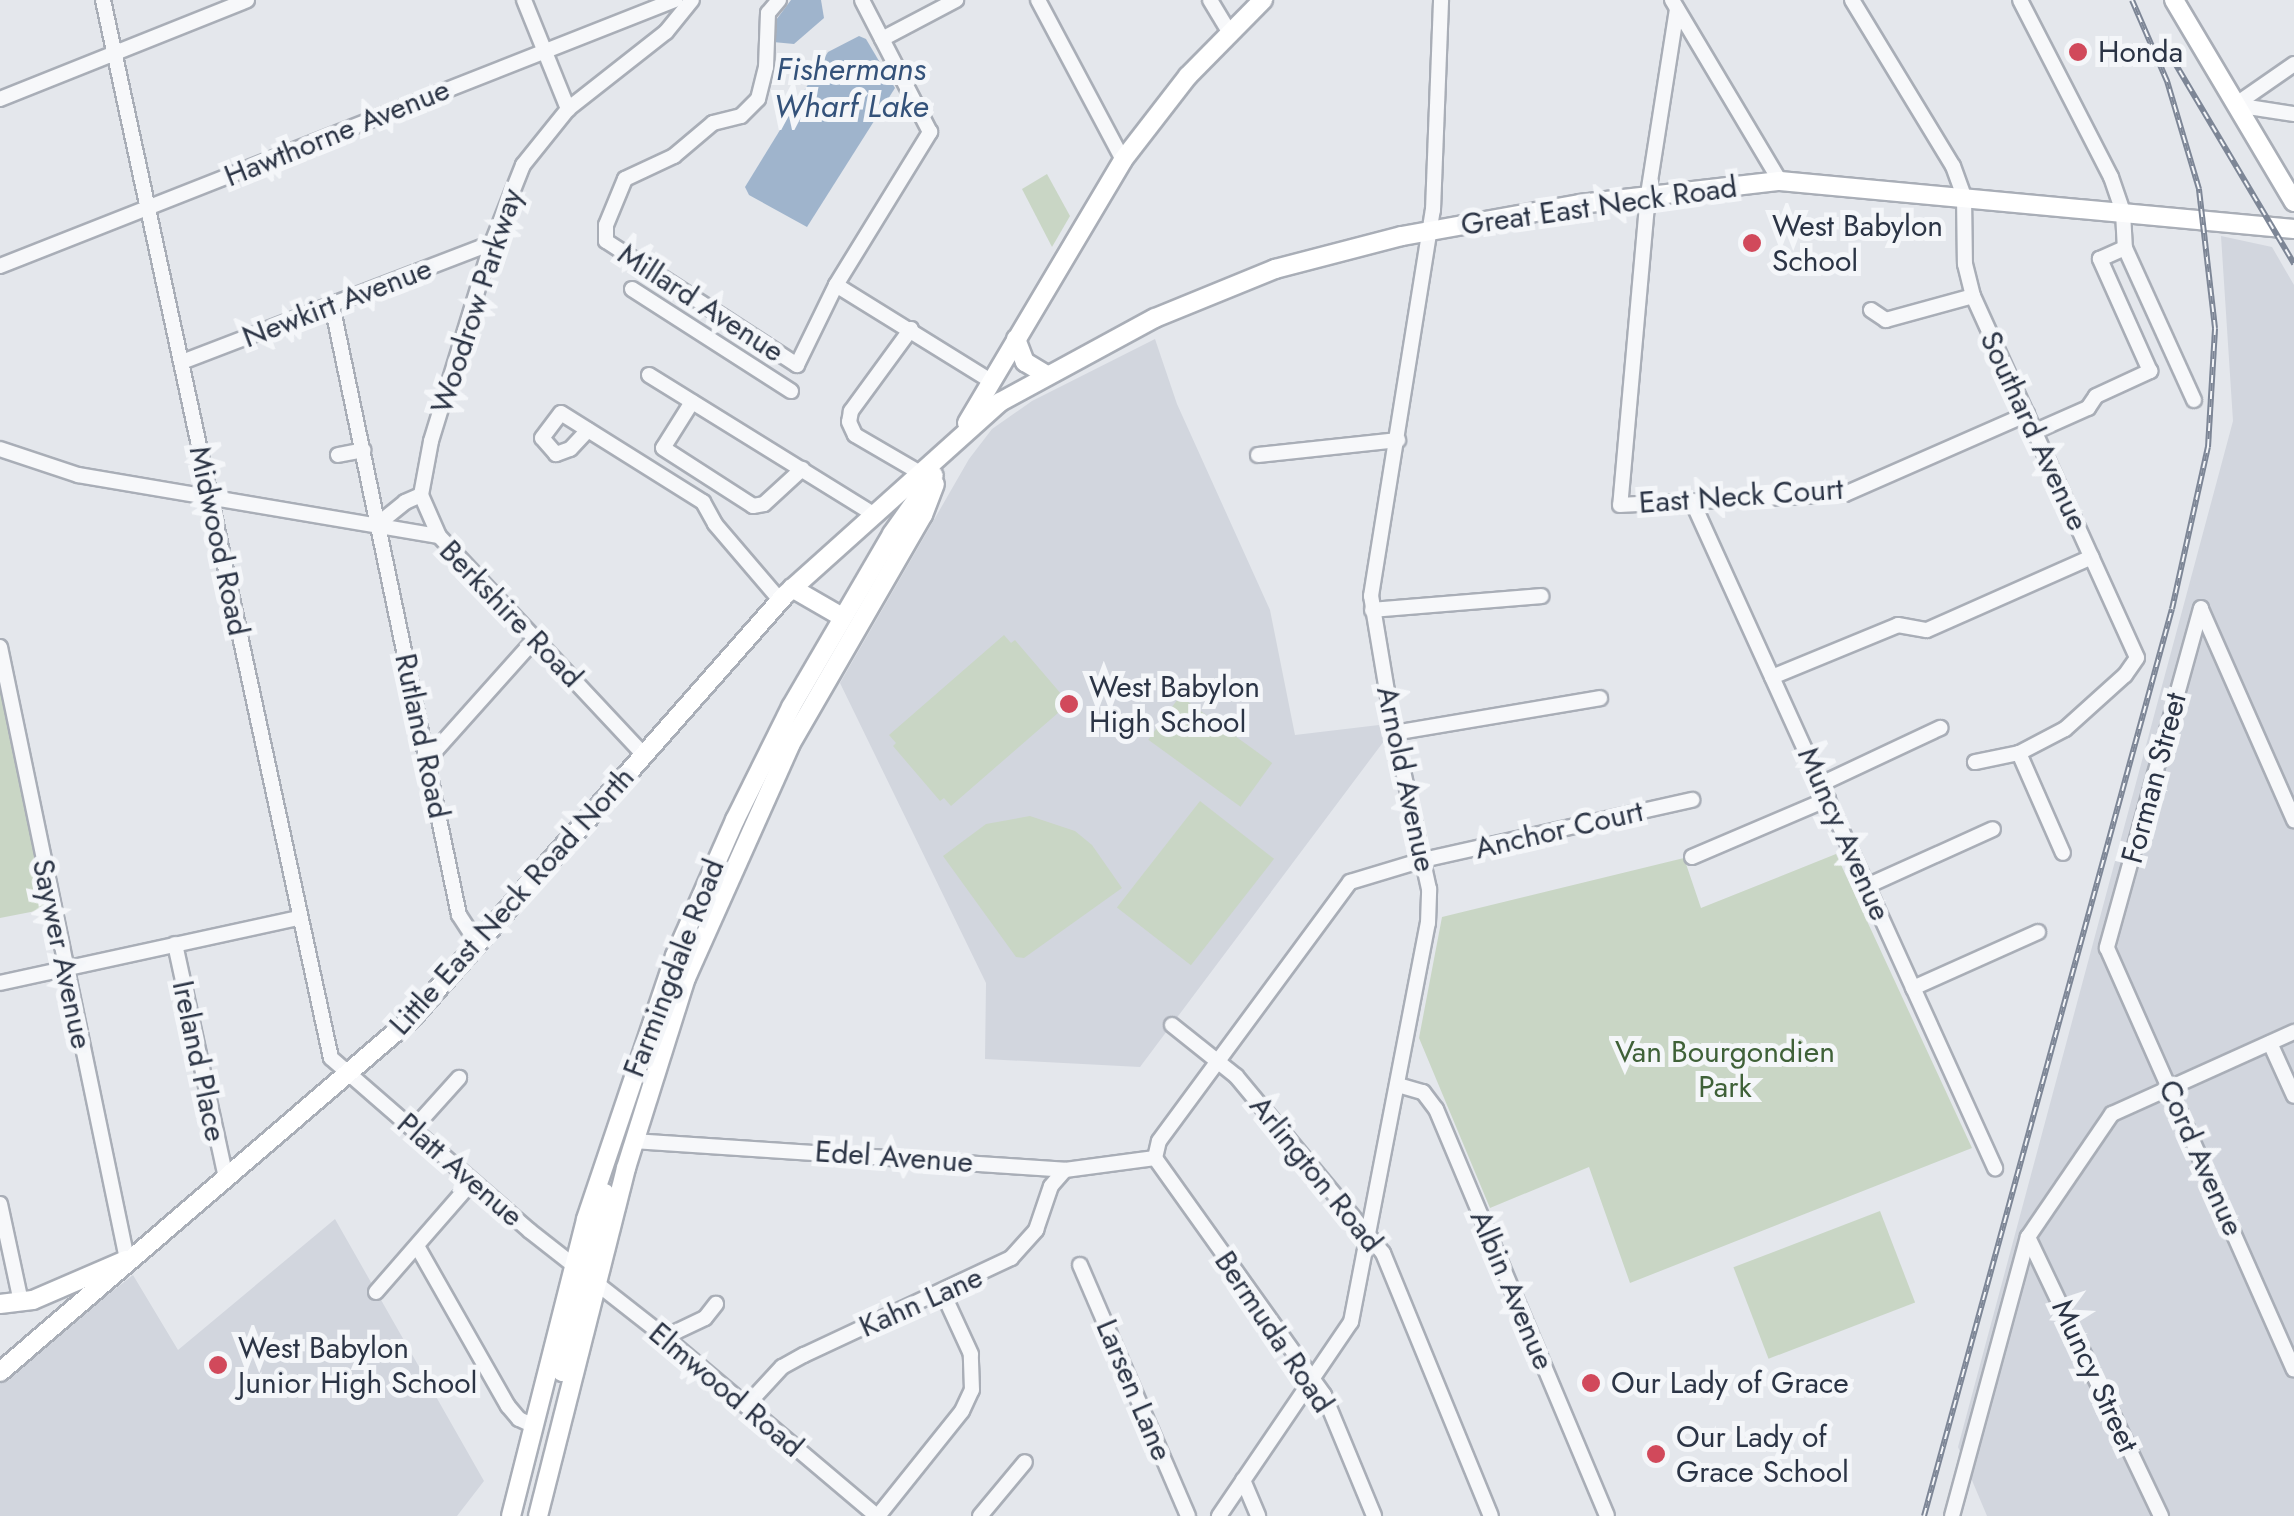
<!DOCTYPE html>
<style>
body{margin:0}
#map{position:relative;width:2294px;height:1516px;overflow:hidden;background:#e4e7ec;font-family:Jost,sans-serif}
div>[style]{position:absolute}
[style*='--x']{left:calc(var(--x)*1px);top:calc(var(--y)*1px);width:calc(var(--w)*1px);rotate:calc(var(--a)*1deg)}
.built>*{inset:0;background:#d2d6de}
.green>*{inset:0;background:#c9d6c5;transform-origin:0 0}
.water>*{inset:0;background:#9fb4cc}
.roads{filter:drop-shadow(2px 0 #a9aeb7) drop-shadow(-2px 0 #a9aeb7) drop-shadow(0 2px #a9aeb7) drop-shadow(0 -2px #a9aeb7)}
.minor>*{height:14px;margin:-7px;padding:0 7px;transform-origin:7px;border-radius:7px;background:#f7f8fa}
.major>*{height:18px;margin:-9px;padding:0 9px;transform-origin:9px;border-radius:9px;background:#fff}
.rail>*{height:6px;margin-top:-3px;transform-origin:0;background:repeating-linear-gradient(90deg,#f4f6f9 0 8px,#7d8696 0 16px);box-sizing:border-box;border-block:2px solid #7d8696}
.dots>*{width:28px;height:28px;translate:-50% -50%;box-sizing:border-box;border:5px solid #f4f6f9;border-radius:50%}
span{translate:-50% -50%;white-space:nowrap;text-align:center;line-height:1.15;-webkit-text-stroke:10px #f4f6f9;paint-order:stroke}
.poi-label{font-size:30px;color:#2b3445}
.left{translate:0 -50%;text-align:left}
.street-label{font-size:30px;color:#2b3445}
.park-label{font-size:30px;color:#3f6138}
.water-label{font-size:32px;color:#34527a;font-style:italic}
</style>
<div id="map">
<div class="built">
<i style="clip-path:polygon(2221px 236px,2272px 247px,2294px 285px,2294px 1516px,1987px 1516px,1958px 1447px,2233px 421px)"></i>
<i style="clip-path:polygon(1155px 339px,1177px 404px,1270px 610px,1295px 735px,1379px 725px,1384px 741px,1140px 1067px,985px 1059px,986px 983px,840px 683px,969px 459px,992px 429px,1032px 401px)"></i>
<i style="clip-path:polygon(335px 1219px,484px 1481px,457px 1516px,0 1516px,0 1379px,133px 1275px,178px 1350px)"></i>
</div>
<div class="green">
<i style="clip-path:polygon(1047px 174px,1070px 216px,1052px 247px,1022px 189px)"></i>
<i style="clip-path:polygon(1004px 635px,1011px 643px,1015px 640px,1062px 695px,1059px 698px,1066px 706px,951px 806px,944px 798px,940px 801px,893px 746px,896px 743px,889px 735px)"></i>
<i style="clip-path:polygon(0 678px,46px 909px,0 918px)"></i>
<i style="left:1180px;top:696px;width:114px;height:54px;rotate:36deg"></i>
<i style="left:1200px;top:801px;width:94px;height:135px;rotate:38deg"></i>
<i style="clip-path:polygon(1030px 816px,1075px 831px,1092px 845px,1122px 888px,1024px 958px,1016px 957px,943px 856px,986px 824px)"></i>
<i style="clip-path:polygon(1836px 854px,1972px 1148px,1630px 1283px,1589px 1167px,1490px 1208px,1419px 1038px,1442px 917px,1684px 858px,1701px 908px)"></i>
<i style="left:1880px;top:1211px;width:98px;height:157px;rotate:69deg"></i>
</div>
<div class="water">
<i style="clip-path:polygon(791px 0,821px 0,824px 18px,794px 44px,773px 42px,776px 20px)"></i>
<i style="clip-path:polygon(859px 36px,866px 39px,895px 88px,807px 227px,749px 195px,745px 187px,828px 52px)"></i>
</div>
<div class="roads">
<div class="minor">
<i style="--x:103;--y:0;--w:1082;--a:77.84"></i>
<i style="--x:331;--y:1058;--w:264;--a:41"></i>
<i style="--x:530;--y:1231;--w:172;--a:38.1"></i>
<i style="--x:665;--y:1337;--w:277;--a:40.2"></i>
<i style="--x:524;--y:0;--w:118;--a:68"></i>
<i style="--x:779;--y:0;--w:17;--a:130"></i>
<i style="--x:768;--y:13;--w:54;--a:92.1"></i>
<i style="--x:766;--y:67;--w:33;--a:104"></i>
<i style="--x:758;--y:99;--w:24;--a:135"></i>
<i style="--x:741;--y:116;--w:29;--a:166"></i>
<i style="--x:713;--y:123;--w:51;--a:139.8"></i>
<i style="--x:674;--y:156;--w:54;--a:154.9"></i>
<i style="--x:625;--y:179;--w:50;--a:112.4"></i>
<i style="--x:606;--y:225;--w:16;--a:90"></i>
<i style="--x:606;--y:241;--w:228;--a:33"></i>
<i style="--x:797;--y:365;--w:89;--a:-64"></i>
<i style="--x:836;--y:285;--w:180;--a:-58.4"></i>
<i style="--x:930;--y:132;--w:148;--a:-117.3"></i>
<i style="--x:1038;--y:0;--w:181;--a:62"></i>
<i style="--x:1210;--y:0;--w:37;--a:59"></i>
<i style="--x:1672;--y:0;--w:211;--a:59.2"></i>
<i style="--x:1852;--y:0;--w:194;--a:58.7"></i>
<i style="--x:1953;--y:166;--w:32;--a:70"></i>
<i style="--x:1964;--y:196;--w:68;--a:89.2"></i>
<i style="--x:1965;--y:264;--w:33;--a:76"></i>
<i style="--x:1973;--y:296;--w:397;--a:65.6"></i>
<i style="--x:2137;--y:658;--w:21;--a:125"></i>
<i style="--x:2125;--y:675;--w:81;--a:138"></i>
<i style="--x:2065;--y:729;--w:52;--a:152.4"></i>
<i style="--x:2019;--y:753;--w:45;--a:168.4"></i>
<i style="--x:2020;--y:0;--w:199;--a:62.8"></i>
<i style="--x:2111;--y:177;--w:37;--a:71"></i>
<i style="--x:2123;--y:212;--w:36;--a:87"></i>
<i style="--x:2125;--y:248;--w:167;--a:65.6"></i>
<i style="--x:1677;--y:9;--w:187;--a:98.9"></i>
<i style="--x:1648;--y:194;--w:312;--a:95.1"></i>
<i style="--x:1620;--y:505;--w:225;--a:-2.8"></i>
<i style="--x:1845;--y:494;--w:199;--a:-23.7"></i>
<i style="--x:882;--y:39;--w:84;--a:-27.8"></i>
<i style="--x:0;--y:99;--w:266;--a:-21.8"></i>
<i style="--x:2235;--y:105;--w:72;--a:-34.8"></i>
<i style="--x:2235;--y:105;--w:60;--a:8.7"></i>
<i style="--x:0;--y:266;--w:726;--a:-21.51"></i>
<i style="--x:836;--y:285;--w:182;--a:31.8"></i>
<i style="--x:632;--y:289;--w:189;--a:32.7"></i>
<i style="--x:332;--y:305;--w:623;--a:78.24"></i>
<i style="--x:459;--y:915;--w:33;--a:57"></i>
<i style="--x:1871;--y:310;--w:18;--a:34"></i>
<i style="--x:1886;--y:320;--w:90;--a:-15.4"></i>
<i style="--x:911;--y:329;--w:102;--a:126.2"></i>
<i style="--x:851;--y:411;--w:11;--a:100"></i>
<i style="--x:849;--y:422;--w:14;--a:65"></i>
<i style="--x:855;--y:435;--w:78;--a:30.2"></i>
<i style="--x:182;--y:362;--w:332;--a:-21"></i>
<i style="--x:649;--y:375;--w:266;--a:31.8"></i>
<i style="--x:692;--y:402;--w:54;--a:122.2"></i>
<i style="--x:663;--y:448;--w:107;--a:32.8"></i>
<i style="--x:753;--y:506;--w:11;--a:-10"></i>
<i style="--x:764;--y:504;--w:52;--a:-42.6"></i>
<i style="--x:588;--y:430;--w:26;--a:133"></i>
<i style="--x:570;--y:449;--w:15;--a:160"></i>
<i style="--x:556;--y:454;--w:21;--a:-131"></i>
<i style="--x:542;--y:438;--w:31;--a:-53"></i>
<i style="--x:561;--y:413;--w:168;--a:32.1"></i>
<i style="--x:703;--y:502;--w:25;--a:61"></i>
<i style="--x:715;--y:524;--w:100;--a:49.5"></i>
<i style="--x:2036;--y:431;--w:57;--a:-23.9"></i>
<i style="--x:2088;--y:408;--w:14;--a:-56"></i>
<i style="--x:2096;--y:396;--w:60;--a:-24.8"></i>
<i style="--x:2150;--y:371;--w:123;--a:-114.1"></i>
<i style="--x:2100;--y:259;--w:27;--a:-24"></i>
<i style="--x:0;--y:449;--w:82;--a:18.4"></i>
<i style="--x:78;--y:475;--w:366;--a:9.6"></i>
<i style="--x:439;--y:536;--w:299;--a:46.9"></i>
<i style="--x:338;--y:455;--w:26;--a:-11"></i>
<i style="--x:1258;--y:455;--w:141;--a:-6.1"></i>
<i style="--x:1692;--y:501;--w:733;--a:65.57"></i>
<i style="--x:378;--y:524;--w:35;--a:-39"></i>
<i style="--x:405;--y:502;--w:17;--a:-24"></i>
<i style="--x:439;--y:536;--w:45;--a:-113.7"></i>
<i style="--x:421;--y:495;--w:55;--a:-79.5"></i>
<i style="--x:431;--y:441;--w:207;--a:-72.9"></i>
<i style="--x:492;--y:243;--w:84;--a:-68.3"></i>
<i style="--x:523;--y:165;--w:72;--a:-51.2"></i>
<i style="--x:568;--y:109;--w:125;--a:-38.2"></i>
<i style="--x:666;--y:32;--w:41;--a:-50.9"></i>
<i style="--x:2201;--y:608;--w:353;--a:105.5"></i>
<i style="--x:2107;--y:948;--w:461;--a:66.1"></i>
<i style="--x:2201;--y:609;--w:231;--a:66.2"></i>
<i style="--x:1372;--y:610;--w:170;--a:-4.7"></i>
<i style="--x:0;--y:647;--w:625;--a:78.28"></i>
<i style="--x:1772;--y:677;--w:136;--a:-22.4"></i>
<i style="--x:1898;--y:625;--w:29;--a:10"></i>
<i style="--x:1927;--y:630;--w:180;--a:-23.9"></i>
<i style="--x:1394;--y:733;--w:209;--a:-9.6"></i>
<i style="--x:2019;--y:753;--w:109;--a:66.3"></i>
<i style="--x:427;--y:760;--w:165;--a:-48.2"></i>
<i style="--x:1821;--y:784;--w:132;--a:-25.2"></i>
<i style="--x:1692;--y:857;--w:148;--a:-23.1"></i>
<i style="--x:1867;--y:886;--w:138;--a:-24.3"></i>
<i style="--x:175;--y:944;--w:239;--a:77.7"></i>
<i style="--x:0;--y:983;--w:304;--a:-12.3"></i>
<i style="--x:1913;--y:988;--w:137;--a:-24.1"></i>
<i style="--x:1172;--y:1025;--w:82;--a:38.6"></i>
<i style="--x:1236;--y:1076;--w:230;--a:50.3"></i>
<i style="--x:1383;--y:1253;--w:284;--a:67.7"></i>
<i style="--x:2270;--y:1043;--w:58;--a:65.6"></i>
<i style="--x:1398;--y:1085;--w:26;--a:16"></i>
<i style="--x:1423;--y:1092;--w:21;--a:53"></i>
<i style="--x:1436;--y:1109;--w:441;--a:67.2"></i>
<i style="--x:413;--y:1129;--w:69;--a:-48"></i>
<i style="--x:633;--y:1141;--w:433;--a:3.8"></i>
<i style="--x:1065;--y:1170;--w:91;--a:-7.6"></i>
<i style="--x:1155;--y:1158;--w:17;--a:-77"></i>
<i style="--x:1159;--y:1141;--w:322;--a:-53.6"></i>
<i style="--x:1350;--y:882;--w:76;--a:-16.8"></i>
<i style="--x:1423;--y:860;--w:276;--a:-12.6"></i>
<i style="--x:1155;--y:1158;--w:291;--a:54.5"></i>
<i style="--x:1324;--y:1395;--w:131;--a:67.5"></i>
<i style="--x:0;--y:1204;--w:100;--a:77.9"></i>
<i style="--x:2028;--y:1237;--w:309;--a:64.5"></i>
<i style="--x:417;--y:1246;--w:184;--a:60.4"></i>
<i style="--x:508;--y:1406;--w:17;--a:50"></i>
<i style="--x:519;--y:1419;--w:17;--a:25"></i>
<i style="--x:1080;--y:1265;--w:273;--a:66.7"></i>
<i style="--x:376;--y:1292;--w:147;--a:-48.9"></i>
<i style="--x:665;--y:1337;--w:44;--a:-25.4"></i>
<i style="--x:705;--y:1318;--w:18;--a:-52"></i>
<i style="--x:746;--y:1406;--w:53;--a:-47.3"></i>
<i style="--x:782;--y:1367;--w:25;--a:-29"></i>
<i style="--x:804;--y:1355;--w:229;--a:-25.1"></i>
<i style="--x:1011;--y:1258;--w:38;--a:-48"></i>
<i style="--x:1036;--y:1230;--w:46;--a:-71.2"></i>
<i style="--x:1051;--y:1186;--w:21;--a:-49"></i>
<i style="--x:1243;--y:1480;--w:39;--a:67"></i>
<i style="--x:878;--y:1516;--w:134;--a:-51.3"></i>
<i style="--x:962;--y:1411;--w:23;--a:-65"></i>
<i style="--x:972;--y:1390;--w:36;--a:-92"></i>
<i style="--x:971;--y:1354;--w:69;--a:-114.7"></i>
<i style="--x:980;--y:1516;--w:70;--a:-50.2"></i>
<i style="--x:1219;--y:1516;--w:235;--a:-55.8"></i>
<i style="--x:1351;--y:1322;--w:406;--a:-79.1"></i>
<i style="--x:1428;--y:923;--w:34;--a:-88"></i>
<i style="--x:1429;--y:889;--w:172;--a:-102.4"></i>
<i style="--x:1392;--y:721;--w:127;--a:-99.5"></i>
<i style="--x:1371;--y:596;--w:391;--a:-80.9"></i>
<i style="--x:1433;--y:210;--w:210;--a:-87.8"></i>
<i style="--x:1952;--y:1516;--w:289;--a:-74.8"></i>
<i style="--x:2028;--y:1237;--w:149;--a:-55.7"></i>
<i style="--x:2112;--y:1114;--w:200;--a:-24.3"></i>
</div>
<div class="major">
<i style="--x:2174;--y:0;--w:235;--a:59.3"></i>
<i style="--x:1016;--y:339;--w:25;--a:69"></i>
<i style="--x:1025;--y:362;--w:26;--a:31"></i>
<i style="--x:967;--y:423;--w:306;--a:-59.3"></i>
<i style="--x:1123;--y:160;--w:106;--a:-52.3"></i>
<i style="--x:1188;--y:76;--w:107;--a:-45.4"></i>
<i style="--x:792;--y:588;--w:58;--a:30.1"></i>
<i style="--x:0;--y:1304;--w:33;--a:-7"></i>
<i style="--x:33;--y:1300;--w:101;--a:-23.3"></i>
<i style="--x:0;--y:1372;--w:543;--a:-40.67"></i>
<i style="--x:412;--y:1018;--w:564;--a:-48.59"></i>
<i style="--x:785;--y:595;--w:289;--a:-41.9"></i>
<i style="--x:1000;--y:402;--w:176;--a:-28.5"></i>
<i style="--x:1155;--y:318;--w:130;--a:-22.2"></i>
<i style="--x:1275;--y:269;--w:131;--a:-14.6"></i>
<i style="--x:1402;--y:236;--w:181;--a:-10.2"></i>
<i style="--x:1580;--y:204;--w:201;--a:-6.6"></i>
<i style="--x:1780;--y:181;--w:516;--a:5.34"></i>
<i style="--x:562;--y:1372;--w:184;--a:-76.5"></i>
<i style="--x:511;--y:1516;--w:306;--a:-75.8"></i>
<i style="--x:586;--y:1219;--w:278;--a:-71.3"></i>
<i style="--x:675;--y:956;--w:149;--a:-66.2"></i>
<i style="--x:735;--y:820;--w:126;--a:-63.6"></i>
<i style="--x:791;--y:707;--w:200;--a:-59.7"></i>
<i style="--x:892;--y:534;--w:72;--a:-54.6"></i>
<i style="--x:538;--y:1516;--w:359;--a:-75.8"></i>
<i style="--x:626;--y:1168;--w:199;--a:-72.5"></i>
<i style="--x:686;--y:978;--w:255;--a:-65.9"></i>
<i style="--x:790;--y:745;--w:266;--a:-60"></i>
<i style="--x:923;--y:515;--w:33;--a:-69"></i>
</div>
</div>
<div class="rail">
<i style="--x:2163;--y:43;--w:257;--a:59.3"></i>
<i style="--x:1924;--y:1516;--w:940;--a:-74.71"></i>
<i style="--x:2172;--y:609;--w:166;--a:-77.5"></i>
<i style="--x:2208;--y:447;--w:119;--a:-86.6"></i>
<i style="--x:2215;--y:328;--w:140;--a:-96.6"></i>
<i style="--x:2199;--y:189;--w:113;--a:-106.5"></i>
<i style="--x:2167;--y:81;--w:88;--a:-113.4"></i>
</div>
<div class="dots">
<i style="left:2078px;top:52px;background:#d1495b"></i>
<i style="left:1752px;top:243px;background:#d1495b"></i>
<i style="left:1069px;top:704px;background:#d1495b"></i>
<i style="left:218px;top:1365px;background:#d1495b"></i>
<i style="left:1591px;top:1383px;background:#d1495b"></i>
<i style="left:1656px;top:1454px;background:#d1495b"></i>
</div>
<div class="poi-label">
<span class="left" style="left:2098px;top:52px">Honda</span>
<span class="left" style="left:1772px;top:243px">West Babylon<br>School</span>
<span class="left" style="left:1089px;top:704px">West Babylon<br>High School</span>
<span class="left" style="left:238px;top:1365px">West Babylon<br>Junior High School</span>
<span class="left" style="left:1611px;top:1383px">Our Lady of Grace</span>
<span class="left" style="left:1676px;top:1454px">Our Lady of<br>Grace School</span>
</div>
<div class="street-label">
<span style="left:337px;top:133px;rotate:-22deg">Hawthorne Avenue</span>
<span style="left:1599px;top:206px;rotate:-8deg">Great East Neck Road</span>
<span style="left:477px;top:301px;rotate:-72deg">Woodrow Parkway</span>
<span style="left:337px;top:303px;rotate:-21deg">Newkirt Avenue</span>
<span style="left:701px;top:303px;rotate:33deg">Millard Avenue</span>
<span style="left:2034px;top:431px;rotate:65deg">Southard Avenue</span>
<span style="left:1741px;top:496px;rotate:-4deg">East Neck Court</span>
<span style="left:219px;top:541px;rotate:78deg">Midwood Road</span>
<span style="left:511px;top:614px;rotate:46deg">Berkshire Road</span>
<span style="left:422px;top:736px;rotate:78deg">Rutland Road</span>
<span style="left:2154px;top:778px;rotate:-75deg">Forman Street</span>
<span style="left:1406px;top:779px;rotate:78deg">Arnold Avenue</span>
<span style="left:1559px;top:830px;rotate:-13deg">Anchor Court</span>
<span style="left:1844px;top:834px;rotate:66deg">Muncy Avenue</span>
<span style="left:512px;top:901px;rotate:-48deg">Little East Neck Road North</span>
<span style="left:62px;top:954px;rotate:78deg">Saywer Avenue</span>
<span style="left:674px;top:968px;rotate:-69deg">Farmingdale Road</span>
<span style="left:199px;top:1061px;rotate:78deg">Ireland Place</span>
<span style="left:894px;top:1157px;rotate:4deg">Edel Avenue</span>
<span style="left:2201px;top:1158px;rotate:66deg">Cord Avenue</span>
<span style="left:460px;top:1170px;rotate:41deg">Platt Avenue</span>
<span style="left:1316px;top:1174px;rotate:51deg">Arlington Road</span>
<span style="left:1512px;top:1290px;rotate:67deg">Albin Avenue</span>
<span style="left:921px;top:1302px;rotate:-24deg">Kahn Lane</span>
<span style="left:1274px;top:1332px;rotate:56deg">Bermuda Road</span>
<span style="left:2095px;top:1376px;rotate:65deg">Muncy Street</span>
<span style="left:726px;top:1390px;rotate:40deg">Elmwood Road</span>
<span style="left:1134px;top:1390px;rotate:67deg">Larsen Lane</span>
</div>
<div class="park-label">
<span style="left:1725px;top:1069px">Van Bourgondien<br>Park</span>
</div>
<div class="water-label">
<span style="left:851px;top:88px">Fishermans<br>Wharf Lake</span>
</div>
</div>
